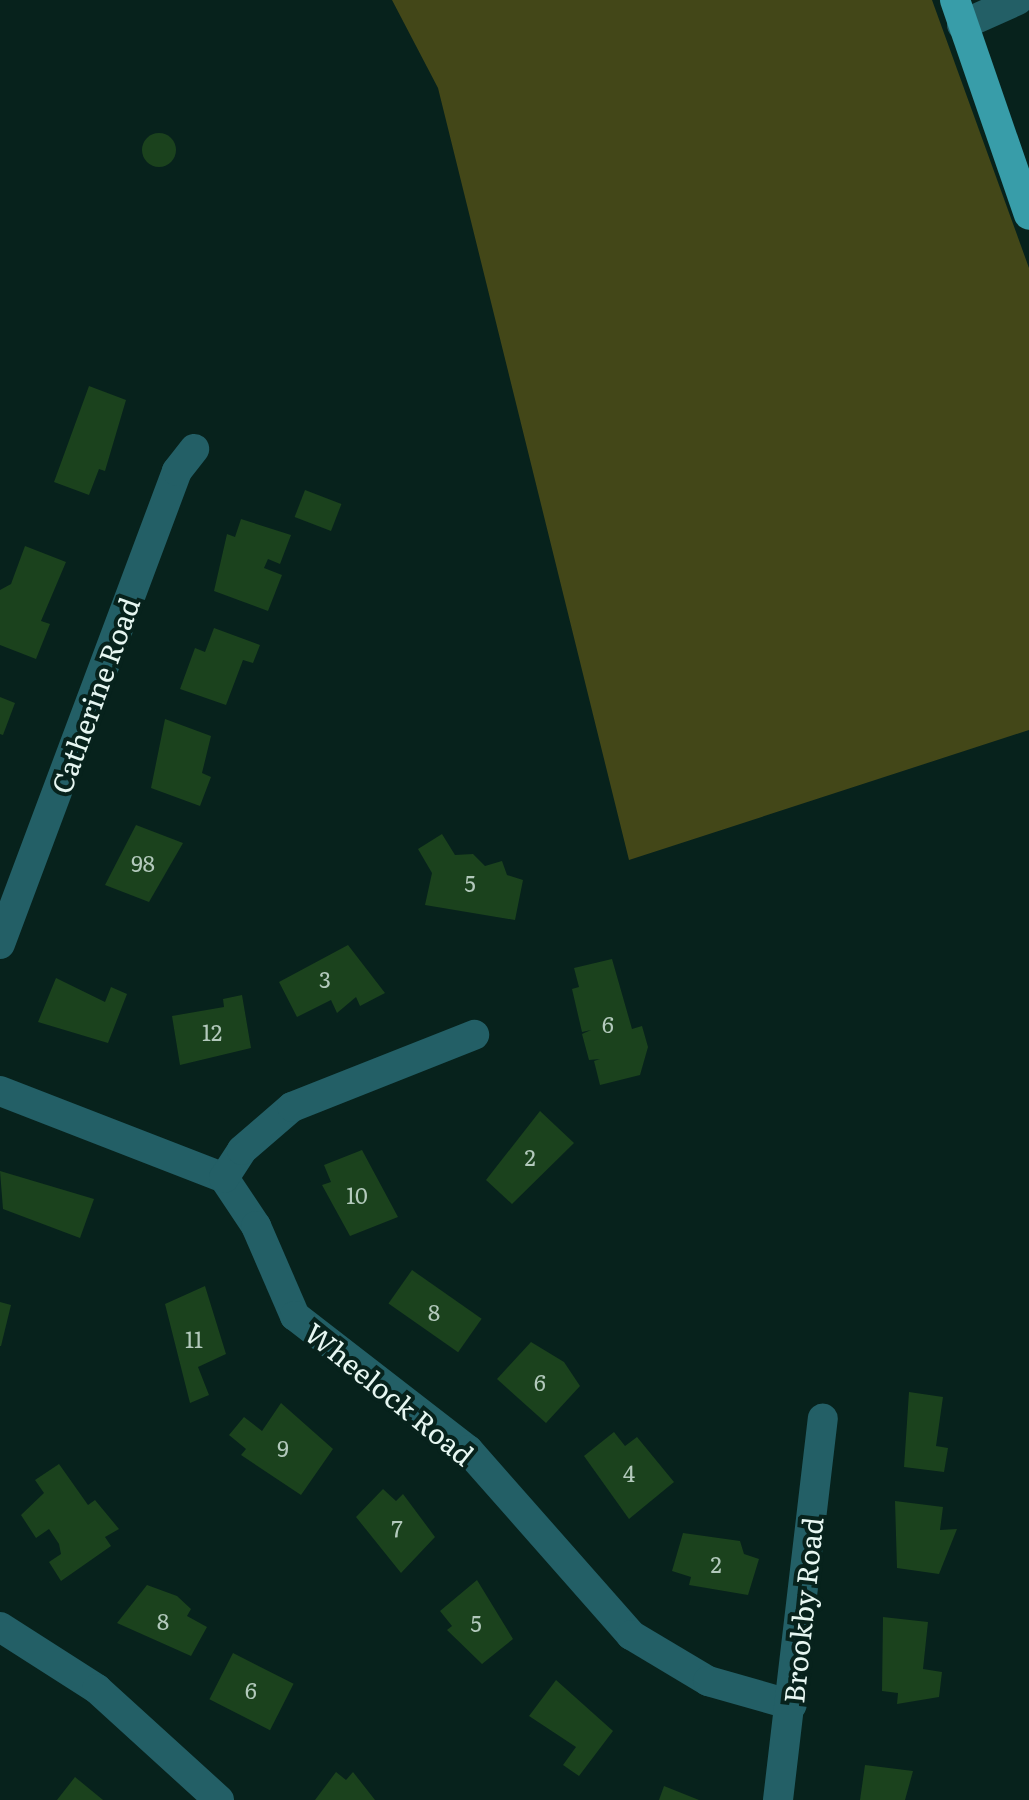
<!DOCTYPE html>
<style>
body{margin:0}
#map{position:relative;width:1029px;height:1800px;overflow:hidden;background:#07221c;font-family:Literata,serif}
div>[style]{position:absolute}
[style*='--x']{left:calc(var(--x)*1px);top:calc(var(--y)*1px);width:calc(var(--w)*1px);rotate:calc(var(--a)*1deg)}
.green>*{inset:0;background:#434718}
.building>*{inset:0;background:#1b421d;transform-origin:0 0}
.round{border-radius:50%}
.minor>*{height:30px;margin:-15px;padding:0 15px;transform-origin:15px;border-radius:15px;background:#235f66}
.major>*{height:30px;margin:-15px;padding:0 15px;transform-origin:15px;border-radius:15px;background:#389da9}
span{translate:-50% -50%;white-space:nowrap;text-align:center;line-height:1.15;-webkit-text-stroke:8px #07221c;paint-order:stroke}
.number-label{font-size:22px;color:#b3c9bc}
.number-label span{-webkit-text-stroke-width:0}
.street-label{font-size:28px;color:#e6f6f1}
</style>
<div id="map">
<div class="green">
<i style="clip-path:polygon(392px 0,932px 0,1029px 268px,1029px 730px,629px 860px,438px 88px)"></i>
</div>
<div class="building">
<i class="round" style="left:142px;top:133px;width:34px;height:34px"></i>
<i style="clip-path:polygon(89px 386px,126px 400px,105px 471px,99px 469px,89px 495px,54px 482px)"></i>
<i style="left:305px;top:490px;width:39px;height:29px;rotate:21deg"></i>
<i style="clip-path:polygon(241px 519px,291px 535px,280px 564px,268px 559px,264px 568px,282px 575px,268px 611px,214px 591px,227px 534px,235px 537px)"></i>
<i style="clip-path:polygon(25px 546px,66px 562px,41px 621px,50px 624px,36px 659px,0 645px,0 590px,11px 584px)"></i>
<i style="clip-path:polygon(214px 628px,260px 645px,253px 663px,243px 660px,226px 705px,180px 689px,195px 648px,205px 652px)"></i>
<i style="clip-path:polygon(0 697px,15px 703px,3px 735px,0 734px)"></i>
<i style="clip-path:polygon(165px 719px,211px 736px,202px 773px,211px 777px,200px 806px,151px 788px)"></i>
<i style="clip-path:polygon(136px 825px,183px 843px,149px 902px,105px 885px)"></i>
<i style="clip-path:polygon(442px 834px,455px 855px,473px 854px,485px 866px,502px 861px,507px 875px,523px 880px,515px 920px,425px 905px,432px 873px,418px 849px)"></i>
<i style="clip-path:polygon(348px 945px,385px 993px,360px 1006px,356px 997px,337px 1013px,331px 1000px,297px 1017px,279px 982px)"></i>
<i style="clip-path:polygon(612px 959px,632px 1029px,642px 1026px,648px 1047px,640px 1075px,600px 1085px,594px 1061px,600px 1059px,589px 1060px,582px 1034px,591px 1030px,582px 1032px,572px 989px,579px 987px,574px 968px)"></i>
<i style="clip-path:polygon(56px 978px,105px 1002px,111px 987px,127px 994px,108px 1043px,38px 1022px)"></i>
<i style="clip-path:polygon(242px 995px,251px 1048px,180px 1065px,172px 1016px,224px 1007px,223px 999px)"></i>
<i style="clip-path:polygon(540px 1111px,574px 1143px,512px 1204px,486px 1180px)"></i>
<i style="clip-path:polygon(362px 1150px,398px 1217px,350px 1236px,322px 1185px,331px 1182px,324px 1165px)"></i>
<i style="clip-path:polygon(0 1171px,94px 1199px,80px 1238px,3px 1209px)"></i>
<i style="left:412px;top:1270px;width:85px;height:41px;rotate:35deg"></i>
<i style="clip-path:polygon(205px 1286px,226px 1354px,198px 1367px,209px 1395px,190px 1403px,165px 1304px)"></i>
<i style="clip-path:polygon(0 1302px,11px 1305px,1px 1346px,0 1346px)"></i>
<i style="clip-path:polygon(531px 1342px,564px 1362px,580px 1386px,546px 1423px,497px 1379px)"></i>
<i style="clip-path:polygon(909px 1392px,943px 1397px,936px 1446px,948px 1448px,944px 1472px,904px 1467px)"></i>
<i style="clip-path:polygon(281px 1403px,333px 1449px,301px 1495px,241px 1455px,246px 1449px,229px 1435px,244px 1417px,262px 1431px)"></i>
<i style="clip-path:polygon(614px 1432px,625px 1446px,637px 1437px,674px 1482px,629px 1519px,584px 1456px)"></i>
<i style="clip-path:polygon(59px 1464px,88px 1505px,95px 1500px,119px 1529px,105px 1537px,111px 1546px,61px 1581px,49px 1562px,61px 1554px,59px 1544px,49px 1529px,36px 1538px,21px 1515px,44px 1493px,35px 1480px)"></i>
<i style="clip-path:polygon(383px 1489px,396px 1501px,403px 1494px,435px 1537px,401px 1573px,356px 1517px)"></i>
<i style="clip-path:polygon(895px 1501px,943px 1507px,940px 1530px,957px 1529px,939px 1574px,897px 1568px)"></i>
<i style="clip-path:polygon(683px 1533px,740px 1541px,744px 1554px,759px 1559px,748px 1595px,689px 1585px,691px 1577px,672px 1571px)"></i>
<i style="clip-path:polygon(477px 1580px,513px 1639px,482px 1664px,447px 1630px,452px 1626px,440px 1611px)"></i>
<i style="clip-path:polygon(147px 1585px,177px 1596px,191px 1609px,187px 1616px,207px 1627px,191px 1656px,117px 1623px)"></i>
<i style="clip-path:polygon(883px 1617px,928px 1622px,923px 1669px,942px 1672px,939px 1697px,897px 1704px,898px 1693px,882px 1691px)"></i>
<i style="left:233px;top:1653px;width:68px;height:52px;rotate:27deg"></i>
<i style="clip-path:polygon(556px 1680px,613px 1731px,579px 1776px,563px 1765px,576px 1747px,529px 1716px)"></i>
<i style="clip-path:polygon(865px 1765px,913px 1771px,905px 1800px,860px 1800px)"></i>
<i style="clip-path:polygon(336px 1772px,346px 1780px,353px 1772px,375px 1800px,315px 1800px)"></i>
<i style="clip-path:polygon(75px 1777px,103px 1800px,57px 1800px)"></i>
<i style="clip-path:polygon(664px 1786px,699px 1800px,659px 1800px)"></i>
</div>
<div class="minor">
<i style="--x:962;--y:25;--w:61;--a:-24.1"></i>
<i style="--x:0;--y:944;--w:505;--a:-69.48"></i>
<i style="--x:177;--y:471;--w:28;--a:-52"></i>
<i style="--x:0;--y:1091;--w:240;--a:21.2"></i>
<i style="--x:224;--y:1178;--w:58;--a:56.3"></i>
<i style="--x:256;--y:1226;--w:98;--a:66.6"></i>
<i style="--x:295;--y:1316;--w:219;--a:37.8"></i>
<i style="--x:468;--y:1450;--w:247;--a:48.6"></i>
<i style="--x:631;--y:1635;--w:90;--a:30.9"></i>
<i style="--x:708;--y:1681;--w:87;--a:15.9"></i>
<i style="--x:224;--y:1178;--w:33;--a:-57"></i>
<i style="--x:242;--y:1150;--w:66;--a:-40.7"></i>
<i style="--x:292;--y:1107;--w:196;--a:-21.6"></i>
<i style="--x:0;--y:1627;--w:115;--a:32.6"></i>
<i style="--x:97;--y:1689;--w:165;--a:42.3"></i>
<i style="--x:778;--y:1800;--w:384;--a:-83.3"></i>
</div>
<div class="major">
<i style="--x:955;--y:0;--w:227;--a:71"></i>
</div>
<div class="number-label">
<span style="left:143px;top:863px">98</span>
<span style="left:470px;top:883px">5</span>
<span style="left:325px;top:979px">3</span>
<span style="left:608px;top:1024px">6</span>
<span style="left:212px;top:1032px">12</span>
<span style="left:530px;top:1157px">2</span>
<span style="left:357px;top:1195px">10</span>
<span style="left:434px;top:1312px">8</span>
<span style="left:194px;top:1339px">11</span>
<span style="left:540px;top:1382px">6</span>
<span style="left:283px;top:1448px">9</span>
<span style="left:629px;top:1473px">4</span>
<span style="left:397px;top:1528px">7</span>
<span style="left:716px;top:1564px">2</span>
<span style="left:163px;top:1621px">8</span>
<span style="left:476px;top:1623px">5</span>
<span style="left:251px;top:1690px">6</span>
</div>
<div class="street-label">
<span style="left:94px;top:695px;rotate:-70deg">Catherine Road</span>
<span style="left:390px;top:1393px;rotate:39deg">Wheelock Road</span>
<span style="left:802px;top:1610px;rotate:-84deg">Brookby Road</span>
</div>
</div>
